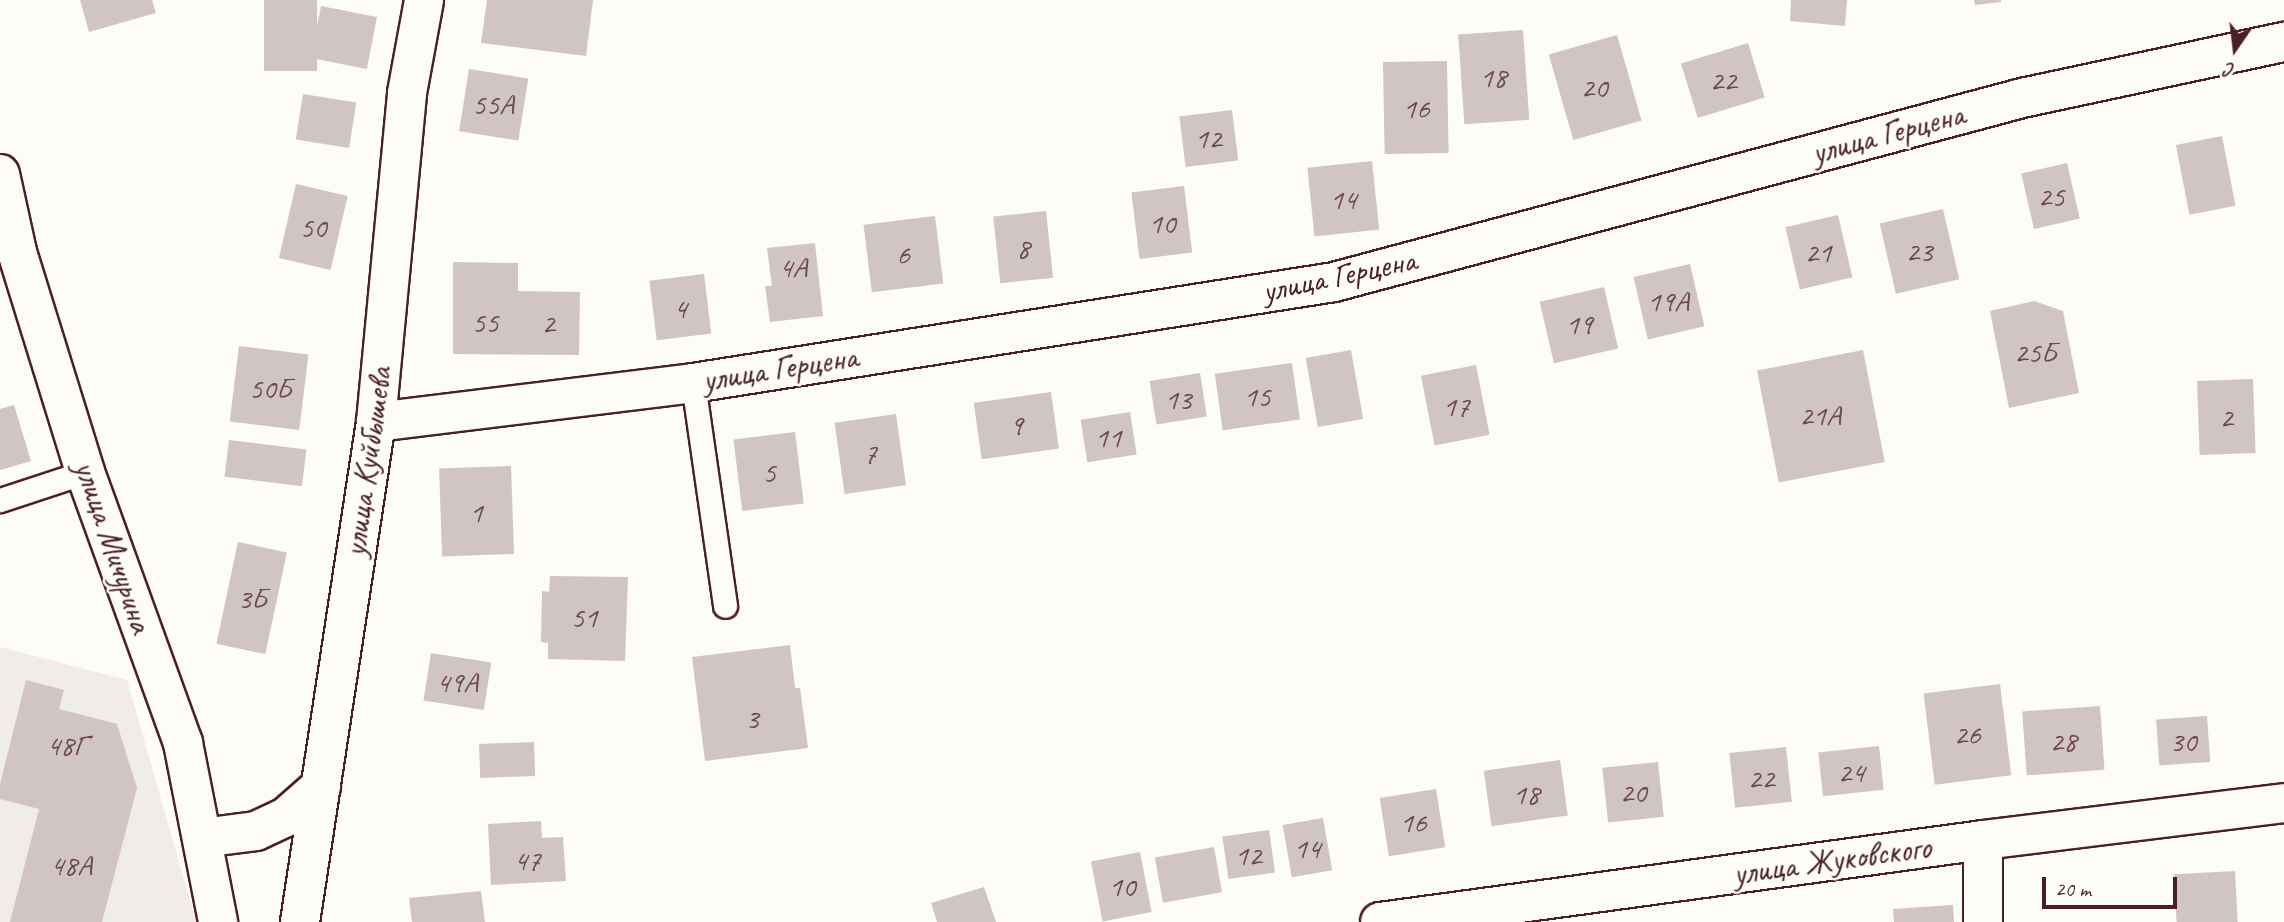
<!DOCTYPE html>
<meta charset="utf-8">
<style>
body{margin:0}
#map{position:relative;width:2284px;height:922px;overflow:hidden;background:#fdfcf7;font-family:Caveat,sans-serif}
div>[style]{position:absolute}
[style*='--x']{left:calc(var(--x)*1px);top:calc(var(--y)*1px);width:calc(var(--w)*1px);rotate:calc(var(--a)*1deg)}
.built>*{inset:0;background:#f0ece8}
.building>*{inset:0;background:#d0c5c4;transform-origin:0 0}
.roads{filter:drop-shadow(2px 0 #4a1f2b) drop-shadow(-2px 0 #4a1f2b) drop-shadow(0 2px #4a1f2b) drop-shadow(0 -2px #4a1f2b)}
.service>*{height:23px;margin:-11.5px;padding:0 11.5px;transform-origin:11.5px;border-radius:11.5px;background:#fdfcf7}
.minor>*{height:38px;margin:-19px;padding:0 19px;transform-origin:19px;border-radius:19px;background:#fdfcf7}
.tertiary>*{height:38px;margin:-19px;padding:0 19px;transform-origin:19px;border-radius:19px;background:#fdfcf7}
span{translate:-50% -50%;white-space:nowrap;text-align:center;line-height:1.15;-webkit-text-stroke:5px #fdfcf7;paint-order:stroke}
.number-label{font-size:30px;color:#6c4851}
.number-label span{-webkit-text-stroke-width:0}
.street-label{font-size:33px;color:#4a1f2b}
.north{position:absolute;left:2200px;top:14px;width:70px;height:70px;-webkit-text-stroke:5px #fdfcf7;paint-order:stroke;rotate:194deg;font-size:19px;font-weight:700;line-height:28px;text-align:center;color:#4a1f2b}
.north::after{content:'';display:block;margin:auto;width:24px;height:32px;background:#4a1f2b;clip-path:polygon(50% 0,100% 100%,50% 72%,0 100%)}
.scale{position:absolute;left:2042px;top:877px;width:135px;height:32px;box-sizing:border-box;border:4px solid #4a1f2b;border-top:0;padding-left:9px;font-size:21px;line-height:24px;white-space:nowrap;color:#4a1f2b;-webkit-text-stroke:5px #fdfcf7;paint-order:stroke}
</style>
<div id="map">
<div class="built">
<i style="clip-path:polygon(0 647px,127px 680px,196px 922px,0 922px)"></i>
</div>
<div class="building">
<i style="clip-path:polygon(80px 0,152px 0,156px 13px,89px 32px)"></i>
<i style="left:264px;top:0;width:53px;height:71px"></i>
<i style="clip-path:polygon(487px 0,593px 0,586px 56px,481px 43px)"></i>
<i style="clip-path:polygon(1791px 0,1847px 0,1845px 26px,1790px 21px)"></i>
<i style="clip-path:polygon(1974px 0,2001px 0,2001px 2px,1975px 5px)"></i>
<i style="left:321px;top:6px;width:57px;height:53px;rotate:11deg"></i>
<i style="left:1523px;top:30px;width:90px;height:65px;rotate:86deg"></i>
<i style="left:1617px;top:35px;width:89px;height:71px;rotate:74deg"></i>
<i style="left:1748px;top:43px;width:57px;height:70px;rotate:73deg"></i>
<i style="left:1447px;top:61px;width:92px;height:64px;rotate:89deg"></i>
<i style="left:469px;top:69px;width:60px;height:63px;rotate:9deg"></i>
<i style="left:303px;top:94px;width:54px;height:46px;rotate:9deg"></i>
<i style="left:1232px;top:110px;width:51px;height:53px;rotate:83deg"></i>
<i style="left:2222px;top:136px;width:71px;height:47px;rotate:79deg"></i>
<i style="left:1372px;top:161px;width:69px;height:65px;rotate:84deg"></i>
<i style="left:2067px;top:163px;width:57px;height:47px;rotate:77deg"></i>
<i style="left:296px;top:184px;width:53px;height:76px;rotate:13deg"></i>
<i style="left:1184px;top:186px;width:67px;height:53px;rotate:83deg"></i>
<i style="left:1943px;top:209px;width:72px;height:65px;rotate:77deg"></i>
<i style="left:1046px;top:211px;width:67px;height:53px;rotate:84deg"></i>
<i style="left:1838px;top:215px;width:64px;height:54px;rotate:77deg"></i>
<i style="left:935px;top:216px;width:68px;height:72px;rotate:83deg"></i>
<i style="clip-path:polygon(815px 243px,823px 316px,770px 322px,765px 286px,772px 286px,767px 248px)"></i>
<i style="clip-path:polygon(453px 262px,518px 263px,518px 291px,580px 292px,579px 355px,453px 354px)"></i>
<i style="left:1690px;top:264px;width:64px;height:58px;rotate:77deg"></i>
<i style="left:704px;top:274px;width:60px;height:55px;rotate:83deg"></i>
<i style="left:1604px;top:287px;width:63px;height:66px;rotate:77deg"></i>
<i style="clip-path:polygon(2034px 301px,2063px 311px,2079px 393px,2009px 408px,1990px 311px)"></i>
<i style="left:239px;top:346px;width:70px;height:76px;rotate:7deg"></i>
<i style="left:1351px;top:350px;width:70px;height:46px;rotate:80deg"></i>
<i style="left:1863px;top:350px;width:114px;height:108px;rotate:79deg"></i>
<i style="left:1292px;top:363px;width:57px;height:78px;rotate:82deg"></i>
<i style="left:1476px;top:365px;width:71px;height:56px;rotate:79deg"></i>
<i style="left:1200px;top:373px;width:44px;height:51px;rotate:81deg"></i>
<i style="left:2253px;top:379px;width:74px;height:56px;rotate:88deg"></i>
<i style="left:1051px;top:392px;width:57px;height:78px;rotate:82deg"></i>
<i style="clip-path:polygon(14px 405px,31px 461px,0 470px,0 409px)"></i>
<i style="left:1130px;top:412px;width:43px;height:50px;rotate:81deg"></i>
<i style="left:896px;top:414px;width:72px;height:62px;rotate:82deg"></i>
<i style="left:795px;top:432px;width:72px;height:62px;rotate:83deg"></i>
<i style="left:229px;top:440px;width:78px;height:37px;rotate:7deg"></i>
<i style="left:511px;top:466px;width:88px;height:72px;rotate:88deg"></i>
<i style="left:238px;top:542px;width:50px;height:104px;rotate:12deg"></i>
<i style="clip-path:polygon(550px 576px,628px 577px,625px 661px,548px 659px,548px 643px,541px 642px,542px 591px,549px 592px)"></i>
<i style="clip-path:polygon(790px 645px,795px 688px,800px 688px,808px 748px,705px 761px,692px 657px)"></i>
<i style="left:431px;top:653px;width:61px;height:48px;rotate:9deg"></i>
<i style="clip-path:polygon(26px 680px,64px 690px,59px 709px,117px 724px,137px 788px,102px 922px,10px 922px,39px 809px,0 799px,0 784px)"></i>
<i style="left:2000px;top:684px;width:92px;height:77px;rotate:83deg"></i>
<i style="left:2100px;top:706px;width:64px;height:78px;rotate:86deg"></i>
<i style="left:2207px;top:716px;width:46px;height:51px;rotate:86deg"></i>
<i style="left:534px;top:742px;width:34px;height:55px;rotate:88deg"></i>
<i style="left:1879px;top:746px;width:44px;height:61px;rotate:84deg"></i>
<i style="left:1786px;top:747px;width:55px;height:57px;rotate:84deg"></i>
<i style="left:1560px;top:760px;width:56px;height:77px;rotate:82deg"></i>
<i style="left:1658px;top:762px;width:55px;height:56px;rotate:84deg"></i>
<i style="left:1436px;top:789px;width:59px;height:57px;rotate:81deg"></i>
<i style="left:1323px;top:818px;width:53px;height:41px;rotate:80deg"></i>
<i style="clip-path:polygon(541px 821px,542px 838px,563px 837px,566px 881px,491px 885px,488px 824px)"></i>
<i style="left:1269px;top:830px;width:43px;height:47px;rotate:82deg"></i>
<i style="left:1214px;top:847px;width:46px;height:60px;rotate:80deg"></i>
<i style="left:1140px;top:852px;width:61px;height:50px;rotate:79deg"></i>
<i style="left:2235px;top:871px;width:51px;height:61px;rotate:87deg"></i>
<i style="clip-path:polygon(984px 887px,996px 922px,937px 922px,931px 903px)"></i>
<i style="clip-path:polygon(481px 891px,485px 922px,412px 922px,409px 898px)"></i>
<i style="clip-path:polygon(1953px 905px,1954px 922px,1894px 922px,1893px 909px)"></i>
</div>
<div class="roads">
<div class="service">
<i style="--x:693;--y:383;--w:225;--a:81.8"></i>
<i style="--x:0;--y:500;--w:89;--a:-18.2"></i>
</div>
<div class="minor">
<i style="--x:376;--y:422;--w:319;--a:-7"></i>
<i style="--x:693;--y:383;--w:649;--a:-8.95"></i>
<i style="--x:1334;--y:282;--w:712;--a:-14.97"></i>
<i style="--x:2022;--y:98;--w:268;--a:-12.1"></i>
<i style="--x:202;--y:838;--w:54;--a:-7.4"></i>
<i style="--x:256;--y:831;--w:33;--a:-25"></i>
<i style="--x:286;--y:817;--w:47;--a:-41.5"></i>
<i style="--x:300;--y:922;--w:506;--a:-81.36"></i>
<i style="--x:376;--y:422;--w:330;--a:-84.6"></i>
<i style="--x:407;--y:93;--w:95;--a:-79.6"></i>
<i style="--x:1380;--y:922;--w:609;--a:-7.74"></i>
<i style="--x:1983;--y:840;--w:303;--a:-7"></i>
<i style="--x:1983;--y:922;--w:82;--a:-90"></i>
</div>
<div class="tertiary">
<i style="--x:0;--y:174;--w:80;--a:77.7"></i>
<i style="--x:17;--y:252;--w:230;--a:72.8"></i>
<i style="--x:85;--y:472;--w:288;--a:70.1"></i>
<i style="--x:183;--y:743;--w:182;--a:78.9"></i>
</div>
</div>
<div class="number-label">
<span style="left:1493px;top:77px">18</span>
<span style="left:1723px;top:80px">22</span>
<span style="left:1594px;top:87px">20</span>
<span style="left:493px;top:104px">55А</span>
<span style="left:1416px;top:108px">16</span>
<span style="left:1208px;top:138px">12</span>
<span style="left:2051px;top:196px">25</span>
<span style="left:1343px;top:199px">14</span>
<span style="left:1162px;top:223px">10</span>
<span style="left:313px;top:227px">50</span>
<span style="left:1023px;top:248px">8</span>
<span style="left:1919px;top:251px">23</span>
<span style="left:1818px;top:252px">21</span>
<span style="left:903px;top:254px">6</span>
<span style="left:793px;top:267px">4А</span>
<span style="left:1668px;top:301px">19А</span>
<span style="left:680px;top:308px">4</span>
<span style="left:485px;top:322px">55</span>
<span style="left:548px;top:323px">2</span>
<span style="left:1579px;top:324px">19</span>
<span style="left:2035px;top:352px">25Б</span>
<span style="left:270px;top:388px">50Б</span>
<span style="left:1257px;top:396px">15</span>
<span style="left:1178px;top:399px">13</span>
<span style="left:1456px;top:406px">17</span>
<span style="left:1820px;top:415px">21А</span>
<span style="left:2226px;top:417px">2</span>
<span style="left:1016px;top:425px">9</span>
<span style="left:1108px;top:437px">11</span>
<span style="left:870px;top:453px">7</span>
<span style="left:769px;top:472px">5</span>
<span style="left:476px;top:512px">1</span>
<span style="left:252px;top:598px">3Б</span>
<span style="left:584px;top:617px">51</span>
<span style="left:457px;top:682px">49А</span>
<span style="left:752px;top:718px">3</span>
<span style="left:1967px;top:734px">26</span>
<span style="left:2063px;top:741px">28</span>
<span style="left:2183px;top:741px">30</span>
<span style="left:67px;top:745px">48Г</span>
<span style="left:1851px;top:772px">24</span>
<span style="left:1761px;top:778px">22</span>
<span style="left:1633px;top:792px">20</span>
<span style="left:1526px;top:794px">18</span>
<span style="left:1413px;top:822px">16</span>
<span style="left:1307px;top:848px">14</span>
<span style="left:1248px;top:855px">12</span>
<span style="left:527px;top:860px">47</span>
<span style="left:71px;top:865px">48А</span>
<span style="left:1122px;top:886px">10</span>
</div>
<div class="street-label">
<span style="left:1888px;top:134px;rotate:-15deg">улица Герцена</span>
<span style="left:1339px;top:276px;rotate:-12deg">улица Герцена</span>
<span style="left:780px;top:369px;rotate:-9deg">улица Герцена</span>
<span style="left:368px;top:462px;rotate:-82deg">улица Куйбышева</span>
<span style="left:113px;top:547px;rotate:71deg">улица Мичурина</span>
<span style="left:1832px;top:861px;rotate:-8deg">улица Жуковского</span>
</div>
<div class="north">С</div>
<div class="scale">20 m</div>
</div>
